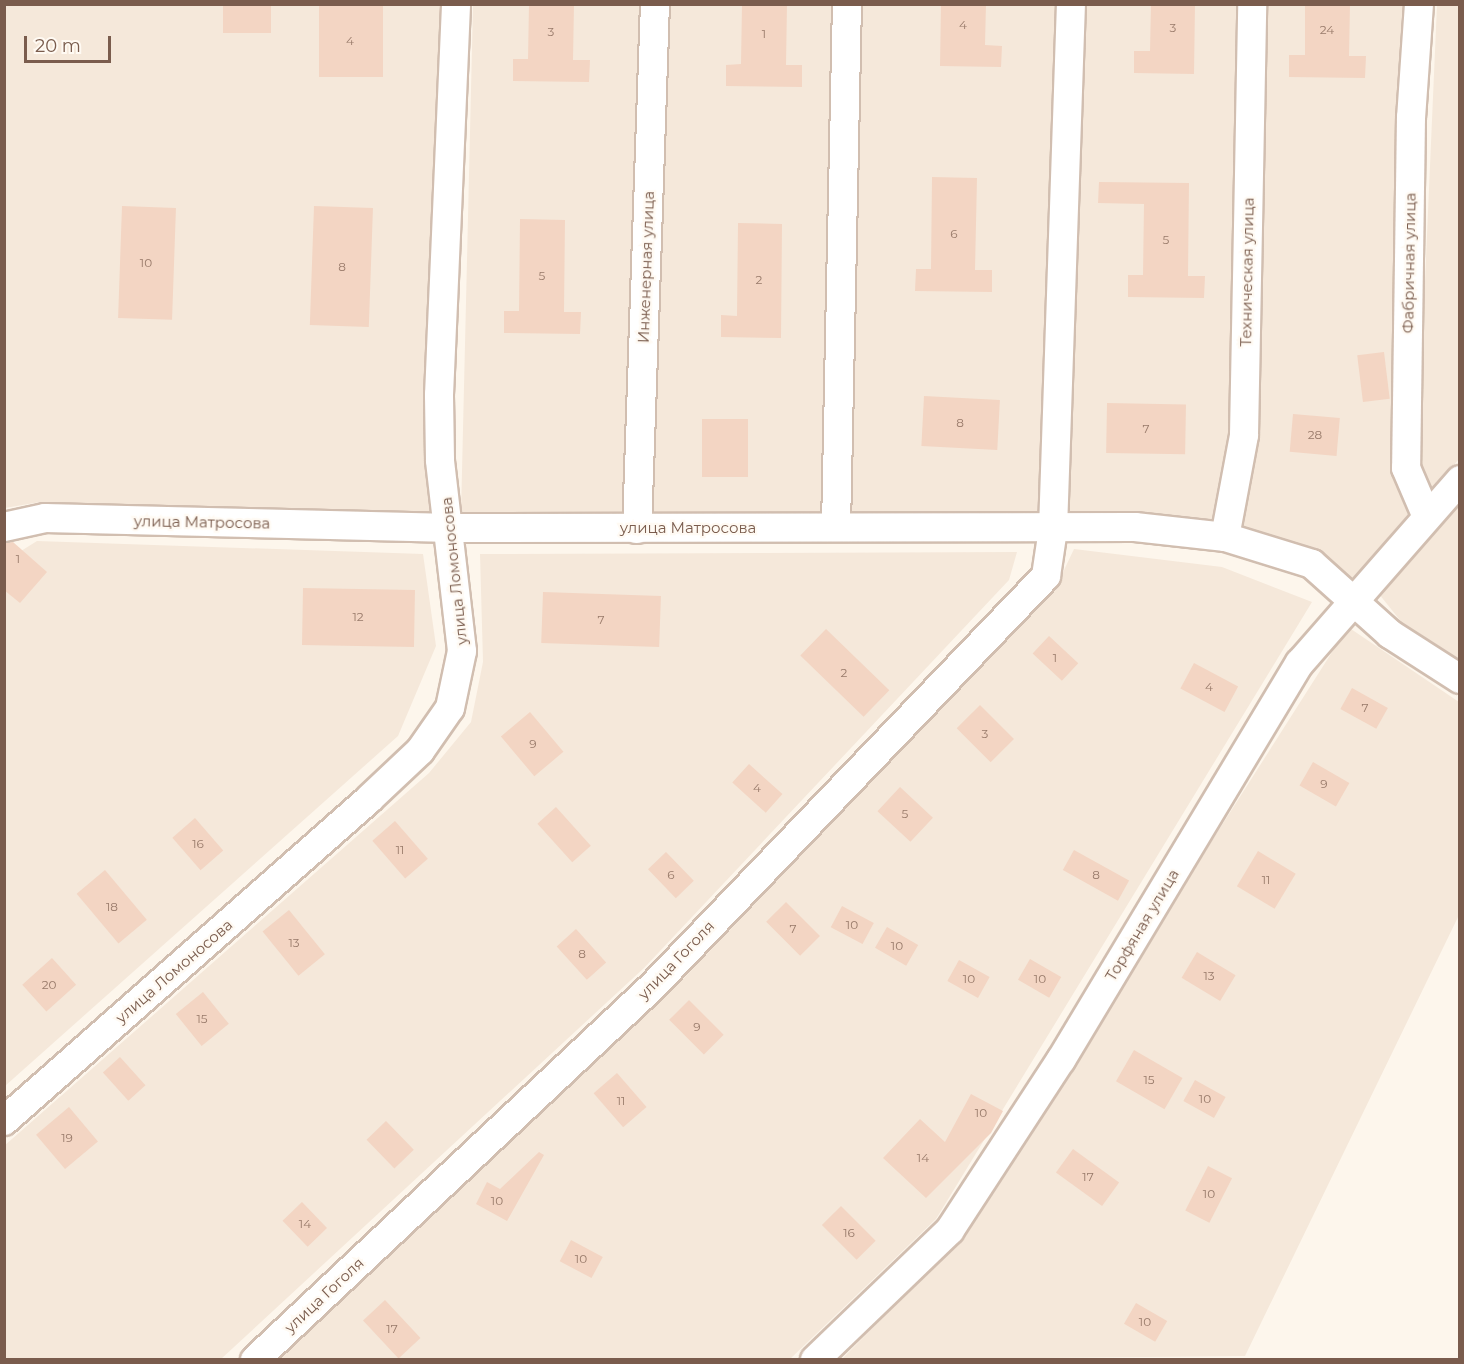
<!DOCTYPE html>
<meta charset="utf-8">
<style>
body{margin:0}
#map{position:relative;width:1464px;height:1364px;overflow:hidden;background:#fdf6ec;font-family:Montserrat,sans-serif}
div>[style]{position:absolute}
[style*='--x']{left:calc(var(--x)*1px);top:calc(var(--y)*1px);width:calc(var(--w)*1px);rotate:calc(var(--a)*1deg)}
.residential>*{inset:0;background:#f5e8da}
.building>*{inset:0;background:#f3d5c3;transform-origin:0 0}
.roads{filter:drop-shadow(2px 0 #d1beb0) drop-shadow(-2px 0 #d1beb0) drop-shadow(0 2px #d1beb0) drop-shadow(0 -2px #d1beb0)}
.street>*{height:28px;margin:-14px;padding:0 14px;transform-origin:14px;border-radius:14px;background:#fff}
span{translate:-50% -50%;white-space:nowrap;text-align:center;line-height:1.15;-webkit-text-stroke:4.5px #fffaf3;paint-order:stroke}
.number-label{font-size:12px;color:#987a6a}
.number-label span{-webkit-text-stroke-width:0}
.street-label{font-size:15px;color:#7a5c4d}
.frame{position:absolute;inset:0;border:6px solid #7a5c4d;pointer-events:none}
.scale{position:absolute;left:24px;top:36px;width:87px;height:27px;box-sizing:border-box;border:3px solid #7a5c4d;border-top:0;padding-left:8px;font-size:18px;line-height:21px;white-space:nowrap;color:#7a5c4d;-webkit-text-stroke:4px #fffaf3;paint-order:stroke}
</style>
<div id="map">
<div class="residential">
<i style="clip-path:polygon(5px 5px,443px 5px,429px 514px,40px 502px,5px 508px)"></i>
<i style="clip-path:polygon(473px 5px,1409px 5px,1392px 477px,1410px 513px,1352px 584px,1135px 513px,461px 514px)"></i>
<i style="clip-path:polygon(1437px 5px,1459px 5px,1459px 459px,1430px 493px,1417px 465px)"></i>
<i style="clip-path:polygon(1459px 503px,1459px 661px,1403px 624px,1379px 594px)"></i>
<i style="clip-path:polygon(37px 541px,423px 554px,436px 646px,398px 736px,5px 1086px,5px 561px)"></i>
<i style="clip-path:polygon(1074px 549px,1222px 567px,1312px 602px,936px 1219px,790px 1359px,279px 1360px,684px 978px,1056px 587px)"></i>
<i style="clip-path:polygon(1017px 552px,1009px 580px,644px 968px,221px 1359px,5px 1359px,4px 1146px,429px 773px,471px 722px,483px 662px,480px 554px)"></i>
<i style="clip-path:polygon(1348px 627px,1459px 702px,1459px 915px,1245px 1356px,841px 1360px,956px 1243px)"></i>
</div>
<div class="building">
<i style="left:223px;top:4px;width:48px;height:29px"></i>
<i style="left:319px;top:4px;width:64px;height:73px"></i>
<i style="clip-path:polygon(529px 4px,574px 4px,573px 60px,590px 60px,589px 82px,513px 81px,513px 59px,528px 59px)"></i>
<i style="clip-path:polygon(742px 4px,787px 4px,786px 65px,802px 65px,802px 87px,726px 86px,726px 65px,741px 64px)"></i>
<i style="clip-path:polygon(941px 4px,986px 4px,985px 45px,1002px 46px,1001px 67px,940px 66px)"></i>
<i style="clip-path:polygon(1151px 4px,1195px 4px,1194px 74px,1134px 73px,1134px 51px,1150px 51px)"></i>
<i style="clip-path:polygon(1305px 4px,1350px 4px,1349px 56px,1366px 56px,1365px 78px,1289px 77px,1289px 55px,1305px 55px)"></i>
<i style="clip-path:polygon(932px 177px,977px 178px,975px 270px,992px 270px,992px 292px,915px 291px,916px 269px,931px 269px)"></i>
<i style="clip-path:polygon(1099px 182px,1189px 183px,1188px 276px,1205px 276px,1204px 298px,1128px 297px,1128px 275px,1143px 275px,1144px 204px,1098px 203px)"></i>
<i style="left:122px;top:206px;width:54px;height:112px;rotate:2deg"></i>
<i style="left:314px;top:206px;width:59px;height:119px;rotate:2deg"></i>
<i style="clip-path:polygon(520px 219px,565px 220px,564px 312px,581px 312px,580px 334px,504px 333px,504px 311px,519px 311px)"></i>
<i style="clip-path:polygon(738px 223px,782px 224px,781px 338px,721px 337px,721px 315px,737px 316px)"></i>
<i style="left:1384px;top:352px;width:47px;height:27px;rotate:83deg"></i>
<i style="left:924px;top:396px;width:76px;height:50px;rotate:3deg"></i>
<i style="left:1107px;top:403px;width:79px;height:50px;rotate:1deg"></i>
<i style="left:1293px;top:414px;width:47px;height:38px;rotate:5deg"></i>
<i style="left:702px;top:419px;width:46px;height:58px"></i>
<i style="clip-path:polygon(13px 542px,47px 572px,20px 603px,4px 590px,4px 543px)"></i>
<i style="left:303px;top:588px;width:112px;height:57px;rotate:1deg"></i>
<i style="left:543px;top:592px;width:118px;height:51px;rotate:2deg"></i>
<i style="left:826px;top:629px;width:88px;height:37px;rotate:44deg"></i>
<i style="left:1049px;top:636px;width:40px;height:24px;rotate:43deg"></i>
<i style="left:1194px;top:663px;width:50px;height:29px;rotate:28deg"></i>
<i style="left:1352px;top:688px;width:41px;height:24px;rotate:29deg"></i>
<i style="left:980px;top:705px;width:48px;height:33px;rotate:45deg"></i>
<i style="left:530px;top:712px;width:52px;height:38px;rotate:50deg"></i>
<i style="left:1313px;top:762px;width:42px;height:27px;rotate:30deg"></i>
<i style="left:749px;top:764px;width:45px;height:25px;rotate:42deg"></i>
<i style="left:900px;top:787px;width:45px;height:33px;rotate:43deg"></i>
<i style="left:556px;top:807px;width:52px;height:25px;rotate:48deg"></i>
<i style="left:195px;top:818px;width:43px;height:30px;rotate:49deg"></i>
<i style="left:395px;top:821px;width:50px;height:30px;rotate:49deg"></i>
<i style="left:1074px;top:850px;width:63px;height:23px;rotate:29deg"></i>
<i style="left:1258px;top:851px;width:44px;height:41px;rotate:31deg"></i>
<i style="left:666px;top:852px;width:40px;height:25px;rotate:46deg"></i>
<i style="left:105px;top:870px;width:65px;height:37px;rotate:50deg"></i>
<i style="left:786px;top:902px;width:48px;height:28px;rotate:45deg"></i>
<i style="left:842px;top:906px;width:36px;height:24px;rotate:28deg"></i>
<i style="left:289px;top:910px;width:57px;height:34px;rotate:51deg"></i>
<i style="left:887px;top:927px;width:36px;height:24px;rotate:30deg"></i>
<i style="left:576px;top:929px;width:45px;height:26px;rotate:48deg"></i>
<i style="left:1197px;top:952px;width:45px;height:30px;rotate:31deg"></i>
<i style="left:52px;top:958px;width:36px;height:40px;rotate:48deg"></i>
<i style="left:1030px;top:959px;width:36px;height:24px;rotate:30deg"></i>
<i style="left:959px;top:960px;width:35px;height:24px;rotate:29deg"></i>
<i style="left:203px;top:992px;width:41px;height:35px;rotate:51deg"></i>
<i style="left:689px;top:1000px;width:49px;height:28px;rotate:45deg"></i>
<i style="left:1134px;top:1050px;width:56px;height:36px;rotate:30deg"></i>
<i style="left:120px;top:1057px;width:38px;height:23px;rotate:48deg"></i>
<i style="left:617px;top:1073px;width:45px;height:31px;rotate:49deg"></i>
<i style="left:1195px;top:1080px;width:35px;height:24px;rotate:29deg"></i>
<i style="clip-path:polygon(971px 1094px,1003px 1111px,991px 1133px,926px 1198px,883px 1158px,920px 1119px,945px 1142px)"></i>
<i style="left:69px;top:1107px;width:45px;height:43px;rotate:50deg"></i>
<i style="left:386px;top:1121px;width:40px;height:27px;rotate:46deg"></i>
<i style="left:1073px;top:1149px;width:57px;height:29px;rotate:36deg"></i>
<i style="clip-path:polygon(539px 1152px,544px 1155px,507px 1221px,476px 1204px,487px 1182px,500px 1189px)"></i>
<i style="left:1208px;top:1166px;width:27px;height:50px;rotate:27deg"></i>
<i style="left:302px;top:1202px;width:36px;height:27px;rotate:46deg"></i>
<i style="left:841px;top:1206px;width:49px;height:27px;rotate:45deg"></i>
<i style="left:571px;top:1240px;width:36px;height:24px;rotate:28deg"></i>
<i style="left:385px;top:1300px;width:52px;height:30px;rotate:47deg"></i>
<i style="left:1136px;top:1303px;width:36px;height:24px;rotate:30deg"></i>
</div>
<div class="roads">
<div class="street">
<i style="--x:1419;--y:4;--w:113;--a:94"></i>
<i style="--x:1411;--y:117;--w:351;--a:90.8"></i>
<i style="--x:1406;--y:468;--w:53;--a:66.8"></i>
<i style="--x:4;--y:527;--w:42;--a:-12.4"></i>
<i style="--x:45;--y:518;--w:407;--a:1.4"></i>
<i style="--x:452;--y:528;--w:683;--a:-0.08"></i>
<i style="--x:1135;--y:527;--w:91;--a:6.3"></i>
<i style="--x:1225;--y:537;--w:91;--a:17.2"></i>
<i style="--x:1312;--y:564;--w:105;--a:41.9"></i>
<i style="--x:1390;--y:634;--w:83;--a:32.7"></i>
<i style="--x:836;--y:527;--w:523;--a:-88.8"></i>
<i style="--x:637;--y:529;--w:525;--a:-88.04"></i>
<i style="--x:1225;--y:537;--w:104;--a:-79.4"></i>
<i style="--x:1244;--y:435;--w:431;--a:-88.9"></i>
<i style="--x:4;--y:1121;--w:487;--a:-41.4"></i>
<i style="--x:369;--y:799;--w:70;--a:-43.3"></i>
<i style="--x:420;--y:751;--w:52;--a:-55.1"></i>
<i style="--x:450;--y:708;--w:58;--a:-78.1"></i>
<i style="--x:462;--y:651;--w:192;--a:-96.6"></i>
<i style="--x:440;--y:460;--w:65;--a:-90.9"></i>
<i style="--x:439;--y:395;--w:391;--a:-87.5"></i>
<i style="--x:255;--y:1360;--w:546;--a:-43.22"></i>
<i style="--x:653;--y:986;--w:568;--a:-46.21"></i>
<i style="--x:1046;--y:576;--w:48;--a:-81.5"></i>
<i style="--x:1053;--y:529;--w:525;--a:-88.04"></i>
<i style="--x:815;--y:1360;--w:187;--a:-43.9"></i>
<i style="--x:950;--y:1230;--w:203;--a:-56.9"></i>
<i style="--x:1061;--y:1060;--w:463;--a:-59"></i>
<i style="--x:1300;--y:663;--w:243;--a:-48.8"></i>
</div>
</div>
<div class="number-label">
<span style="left:963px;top:25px">4</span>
<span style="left:1173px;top:28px">3</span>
<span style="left:1327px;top:30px">24</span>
<span style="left:551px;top:32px">3</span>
<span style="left:764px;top:34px">1</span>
<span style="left:350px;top:41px">4</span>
<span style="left:954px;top:234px">6</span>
<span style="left:1166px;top:240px">5</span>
<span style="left:146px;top:263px">10</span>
<span style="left:342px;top:267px">8</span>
<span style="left:542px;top:276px">5</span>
<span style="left:759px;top:280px">2</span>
<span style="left:960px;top:423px">8</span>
<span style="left:1146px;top:429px">7</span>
<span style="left:1315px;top:435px">28</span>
<span style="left:18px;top:559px">1</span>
<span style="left:358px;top:617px">12</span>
<span style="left:601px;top:620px">7</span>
<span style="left:1055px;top:658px">1</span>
<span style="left:844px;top:673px">2</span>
<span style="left:1209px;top:687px">4</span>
<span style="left:1365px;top:708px">7</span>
<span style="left:985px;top:734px">3</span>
<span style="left:533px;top:744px">9</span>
<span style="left:1324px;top:784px">9</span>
<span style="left:757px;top:788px">4</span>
<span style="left:905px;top:814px">5</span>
<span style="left:198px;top:844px">16</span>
<span style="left:400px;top:850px">11</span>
<span style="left:671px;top:875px">6</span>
<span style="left:1096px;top:875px">8</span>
<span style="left:1266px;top:880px">11</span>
<span style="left:112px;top:907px">18</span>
<span style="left:852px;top:925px">10</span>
<span style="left:793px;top:929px">7</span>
<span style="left:294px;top:943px">13</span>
<span style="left:897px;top:946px">10</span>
<span style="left:582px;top:954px">8</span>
<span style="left:1209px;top:976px">13</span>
<span style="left:969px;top:979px">10</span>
<span style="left:1040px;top:979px">10</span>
<span style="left:49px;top:985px">20</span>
<span style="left:202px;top:1019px">15</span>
<span style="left:697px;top:1027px">9</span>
<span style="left:1149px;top:1080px">15</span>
<span style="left:1205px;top:1099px">10</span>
<span style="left:621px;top:1101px">11</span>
<span style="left:981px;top:1113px">10</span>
<span style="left:67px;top:1138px">19</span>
<span style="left:923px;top:1158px">14</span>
<span style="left:1088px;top:1177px">17</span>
<span style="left:1209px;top:1194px">10</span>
<span style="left:497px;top:1201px">10</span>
<span style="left:305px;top:1224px">14</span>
<span style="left:849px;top:1233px">16</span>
<span style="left:581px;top:1259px">10</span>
<span style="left:1145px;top:1322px">10</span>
<span style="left:392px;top:1329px">17</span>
</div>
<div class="street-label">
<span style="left:1409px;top:263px;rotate:-89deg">Фабричная улица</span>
<span style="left:646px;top:267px;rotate:-88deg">Инженерная улица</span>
<span style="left:1247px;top:272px;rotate:-89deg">Техническая улица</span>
<span style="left:202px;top:522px;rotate:1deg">улица Матросова</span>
<span style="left:688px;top:528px">улица Матросова</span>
<span style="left:454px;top:571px;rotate:-96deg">улица Ломоносова</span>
<span style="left:1142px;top:925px;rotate:-59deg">Торфяная улица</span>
<span style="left:676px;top:960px;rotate:-46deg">улица Гоголя</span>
<span style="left:174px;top:971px;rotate:-41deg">улица Ломоносова</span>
<span style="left:324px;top:1295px;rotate:-43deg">улица Гоголя</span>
</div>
<div class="frame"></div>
<div class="scale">20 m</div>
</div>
